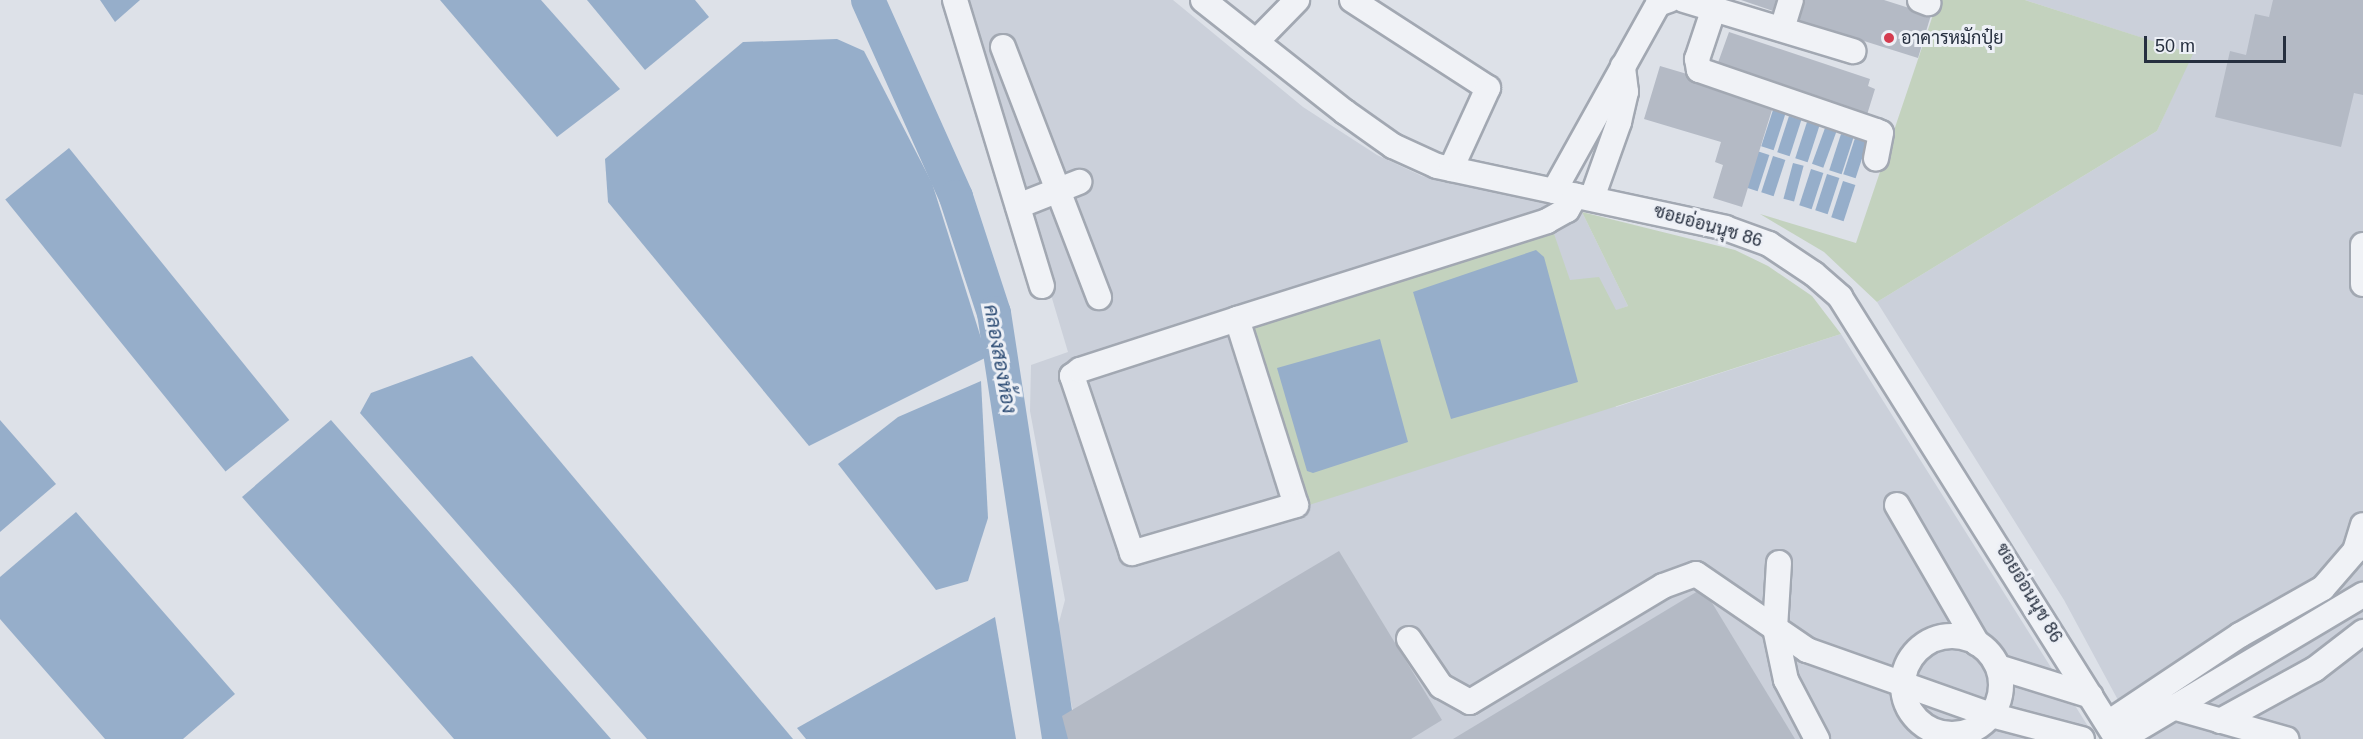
<!DOCTYPE html>
<meta charset="utf-8">
<style>
body{margin:0}
#map{position:relative;width:2363px;height:739px;overflow:hidden;background:#dde1e8;font-family:Helvetica,Sarabun,sans-serif}
div>[style]{position:absolute}
[style*='--x']{left:calc(var(--x)*1px);top:calc(var(--y)*1px);width:calc(var(--w)*1px);rotate:calc(var(--a)*1deg)}
.built>*{inset:0;background:#cbd0da}
.green>*{inset:0;background:#c3d2be}
.water>*{inset:0;background:#96aeca;transform-origin:0 0}
.river>*{height:34px;margin:-17px;padding:0 17px;transform-origin:17px;border-radius:17px;background:#96aeca}
.building>*{inset:0;background:#b4bac5}
.roads{filter:drop-shadow(2px 0 #a2a8b2) drop-shadow(-2px 0 #a2a8b2) drop-shadow(0 2px #a2a8b2) drop-shadow(0 -2px #a2a8b2)}
.minor>*{height:24px;margin:-12px;padding:0 12px;transform-origin:12px;border-radius:12px;background:#f0f2f6}
.minor>.ring{margin:-12px;padding:0;box-sizing:content-box;background:none;border:24px solid #f0f2f6;border-radius:50%}
.dots>*{width:16px;height:16px;translate:-50% -50%;box-sizing:border-box;border:3px solid #edf0f6;border-radius:50%}
span{translate:-50% -50%;white-space:nowrap;text-align:center;line-height:1.15;-webkit-text-stroke:6px #edf0f6;paint-order:stroke}
.poi-label{font-size:18px;color:#262f3f}
.left{translate:0 -50%;text-align:left}
.street-label{font-size:18px;color:#262f3f}
.water-label{font-size:20px;color:#2e4d75;font-style:italic}
.scale{position:absolute;left:2144px;top:36px;width:142px;height:27px;box-sizing:border-box;border:3px solid #262f3f;border-top:0;padding-left:8px;font-size:18px;line-height:21px;white-space:nowrap;color:#262f3f;-webkit-text-stroke:4px #edf0f6;paint-order:stroke}
</style>
<div id="map">
<div class="built">
<i style="clip-path:polygon(963px 0,1173px 0,1303px 107px,1377px 155px,1422px 176px,1582px 212px,1628px 306px,1586px 322px,1616px 407px,1841px 334px,2096px 739px,1080px 739px,1055px 637px,1065px 600px,1030px 411px,1031px 365px,1068px 352px)"></i>
<i style="clip-path:polygon(2025px 0,2363px 0,2363px 739px,2139px 739px,2064px 600px,1877px 302px,2157px 131px,2192px 54px)"></i>
</div>
<div class="green">
<i style="clip-path:polygon(1938px 0,2025px 0,2193px 54px,2157px 131px,1877px 302px,1824px 252px,1760px 214px,1856px 243px)"></i>
<i style="clip-path:polygon(1582px 212px,1735px 250px,1768px 266px,1812px 296px,1841px 334px,1306px 506px,1246px 326px,1552px 228px,1570px 280px,1599px 277px,1616px 310px,1628px 306px)"></i>
</div>
<div class="water">
<i style="clip-path:polygon(100px 0,140px 0,115px 22px)"></i>
<i style="clip-path:polygon(440px 0,541px 0,620px 89px,557px 137px)"></i>
<i style="clip-path:polygon(587px 0,695px 0,709px 17px,645px 70px)"></i>
<i style="clip-path:polygon(837px 39px,864px 51px,932px 183px,987px 357px,809px 446px,608px 202px,605px 159px,743px 42px)"></i>
<i style="left:1773px;top:110px;width:13px;height:38px;rotate:18deg"></i>
<i style="left:1789px;top:116px;width:13px;height:38px;rotate:18deg"></i>
<i style="left:1807px;top:122px;width:13px;height:38px;rotate:18deg"></i>
<i style="left:1825px;top:128px;width:12px;height:38px;rotate:20deg"></i>
<i style="left:1841px;top:134px;width:13px;height:38px;rotate:18deg"></i>
<i style="left:1855px;top:138px;width:13px;height:38px;rotate:18deg"></i>
<i style="left:69px;top:148px;width:350px;height:82px;rotate:51deg"></i>
<i style="left:1757px;top:151px;width:13px;height:38px;rotate:18deg"></i>
<i style="left:1773px;top:156px;width:13px;height:38px;rotate:18deg"></i>
<i style="left:1793px;top:163px;width:11px;height:37px;rotate:15deg"></i>
<i style="left:1811px;top:169px;width:13px;height:38px;rotate:18deg"></i>
<i style="left:1827px;top:174px;width:13px;height:38px;rotate:18deg"></i>
<i style="left:1843px;top:181px;width:13px;height:38px;rotate:18deg"></i>
<i style="clip-path:polygon(1536px 250px,1544px 257px,1578px 382px,1451px 419px,1413px 292px)"></i>
<i style="clip-path:polygon(1380px 339px,1408px 442px,1313px 473px,1307px 471px,1277px 368px)"></i>
<i style="clip-path:polygon(472px 356px,793px 739px,647px 739px,360px 413px,371px 393px)"></i>
<i style="clip-path:polygon(981px 381px,988px 518px,968px 581px,936px 590px,838px 464px,898px 417px)"></i>
<i style="clip-path:polygon(0 420px,56px 484px,0 532px)"></i>
<i style="clip-path:polygon(331px 420px,611px 739px,454px 739px,242px 497px)"></i>
<i style="clip-path:polygon(76px 512px,235px 694px,183px 739px,105px 739px,0 619px,0 577px)"></i>
<i style="clip-path:polygon(995px 617px,1016px 739px,806px 739px,797px 728px)"></i>
</div>
<div class="river">
<i style="--x:868;--y:0;--w:216;--a:65.9"></i>
<i style="--x:956;--y:197;--w:122;--a:71.9"></i>
<i style="--x:994;--y:313;--w:431;--a:81.3"></i>
</div>
<div class="building">
<i style="clip-path:polygon(1741px 0,1783px 0,1779px 13px)"></i>
<i style="clip-path:polygon(1796px 0,1884px 0,1931px 15px,1918px 58px,1791px 18px)"></i>
<i style="clip-path:polygon(2273px 0,2363px 0,2363px 95px,2354px 93px,2341px 147px,2215px 117px,2230px 51px,2246px 55px,2255px 14px,2269px 17px)"></i>
<i style="clip-path:polygon(1729px 32px,1870px 79px,1868px 86px,1875px 89px,1866px 118px,1715px 71px)"></i>
<i style="clip-path:polygon(1660px 66px,1775px 100px,1742px 207px,1713px 198px,1723px 165px,1715px 162px,1721px 142px,1644px 119px)"></i>
<i style="clip-path:polygon(1339px 551px,1442px 720px,1411px 739px,1068px 739px,1062px 716px)"></i>
<i style="clip-path:polygon(1703px 588px,1795px 739px,1453px 739px)"></i>
</div>
<div class="roads">
<div class="minor">
<i style="--x:955;--y:0;--w:299;--a:73.1"></i>
<i style="--x:1203;--y:0;--w:181;--a:38.3"></i>
<i style="--x:1345;--y:112;--w:59;--a:35.3"></i>
<i style="--x:1393;--y:146;--w:48;--a:24.4"></i>
<i style="--x:1437;--y:166;--w:295;--a:12.1"></i>
<i style="--x:1725;--y:228;--w:47;--a:20"></i>
<i style="--x:1769;--y:244;--w:54;--a:33.7"></i>
<i style="--x:1814;--y:274;--w:35;--a:41"></i>
<i style="--x:1840;--y:297;--w:522;--a:57.92"></i>
<i style="--x:1352;--y:0;--w:162;--a:32.9"></i>
<i style="--x:1488;--y:88;--w:89;--a:114.6"></i>
<i style="--x:1684;--y:0;--w:177;--a:16.8"></i>
<i style="--x:1920;--y:0;--w:9;--a:21"></i>
<i style="--x:1714;--y:8;--w:54;--a:108.4"></i>
<i style="--x:1697;--y:59;--w:11;--a:80"></i>
<i style="--x:1699;--y:70;--w:187;--a:19"></i>
<i style="--x:1876;--y:131;--w:5;--a:22"></i>
<i style="--x:1881;--y:133;--w:26;--a:101"></i>
<i style="--x:1782;--y:29;--w:30;--a:-73"></i>
<i style="--x:1256;--y:42;--w:59;--a:-45.7"></i>
<i style="--x:1003;--y:47;--w:268;--a:69"></i>
<i style="--x:1554;--y:191;--w:214;--a:-60.9"></i>
<i style="--x:1658;--y:4;--w:12;--a:-20"></i>
<i style="--x:1592;--y:198;--w:81;--a:-70.4"></i>
<i style="--x:1619;--y:122;--w:31;--a:-77"></i>
<i style="--x:1626;--y:92;--w:26;--a:-97"></i>
<i style="--x:1018;--y:206;--w:66;--a:-21.5"></i>
<i style="--x:2363;--y:245;--w:39;--a:90"></i>
<i style="--x:1237;--y:319;--w:195;--a:72.4"></i>
<i style="--x:1296;--y:505;--w:171;--a:163.7"></i>
<i style="--x:1132;--y:553;--w:187;--a:-108.7"></i>
<i style="--x:1072;--y:376;--w:10;--a:-37"></i>
<i style="--x:1080;--y:370;--w:165;--a:-18"></i>
<i style="--x:1237;--y:319;--w:325;--a:-17.5"></i>
<i style="--x:1547;--y:221;--w:23;--a:-29"></i>
<i style="--x:1567;--y:210;--w:17;--a:-59"></i>
<i style="--x:1897;--y:505;--w:160;--a:59.9"></i>
<i style="--x:1779;--y:563;--w:65;--a:93.5"></i>
<i style="--x:1775;--y:628;--w:53;--a:78.1"></i>
<i style="--x:1786;--y:680;--w:67;--a:62.3"></i>
<i class="ring" style="left:1903px;top:636px;width:74px;height:74px"></i>
<i style="--x:1409;--y:639;--w:57;--a:55.8"></i>
<i style="--x:1441;--y:686;--w:33;--a:29"></i>
<i style="--x:1470;--y:702;--w:225;--a:-31"></i>
<i style="--x:1663;--y:586;--w:35;--a:-20"></i>
<i style="--x:1696;--y:574;--w:135;--a:34.4"></i>
<i style="--x:1807;--y:650;--w:195;--a:19.5"></i>
<i style="--x:1991;--y:715;--w:94;--a:14.8"></i>
<i style="--x:1998;--y:667;--w:97;--a:17.3"></i>
<i style="--x:2169;--y:706;--w:122;--a:15.8"></i>
<i style="--x:2220;--y:721;--w:108;--a:-28.7"></i>
<i style="--x:2315;--y:669;--w:61;--a:-37.6"></i>
<i style="--x:2108;--y:723;--w:159;--a:-33.7"></i>
<i style="--x:2240;--y:635;--w:95;--a:-29.5"></i>
<i style="--x:2323;--y:588;--w:49;--a:-49.1"></i>
<i style="--x:2355;--y:551;--w:27;--a:-73"></i>
<i style="--x:2121;--y:739;--w:282;--a:-30.8"></i>
</div>
</div>
<div class="dots">
<i style="left:1889px;top:38px;background:#d43b4f"></i>
</div>
<div class="poi-label">
<span class="left" style="left:1901px;top:38px">อาคารหมักปุ๋ย</span>
</div>
<div class="street-label">
<span style="left:1708px;top:226px;rotate:16deg">ซอยอ่อนนุช 86</span>
<span style="left:2029px;top:593px;rotate:59deg">ซอยอ่อนนุช 86</span>
</div>
<div class="water-label">
<span style="left:1000px;top:359px;rotate:80deg">คลองสองห้อง</span>
</div>
<div class="scale">50 m</div>
</div>
